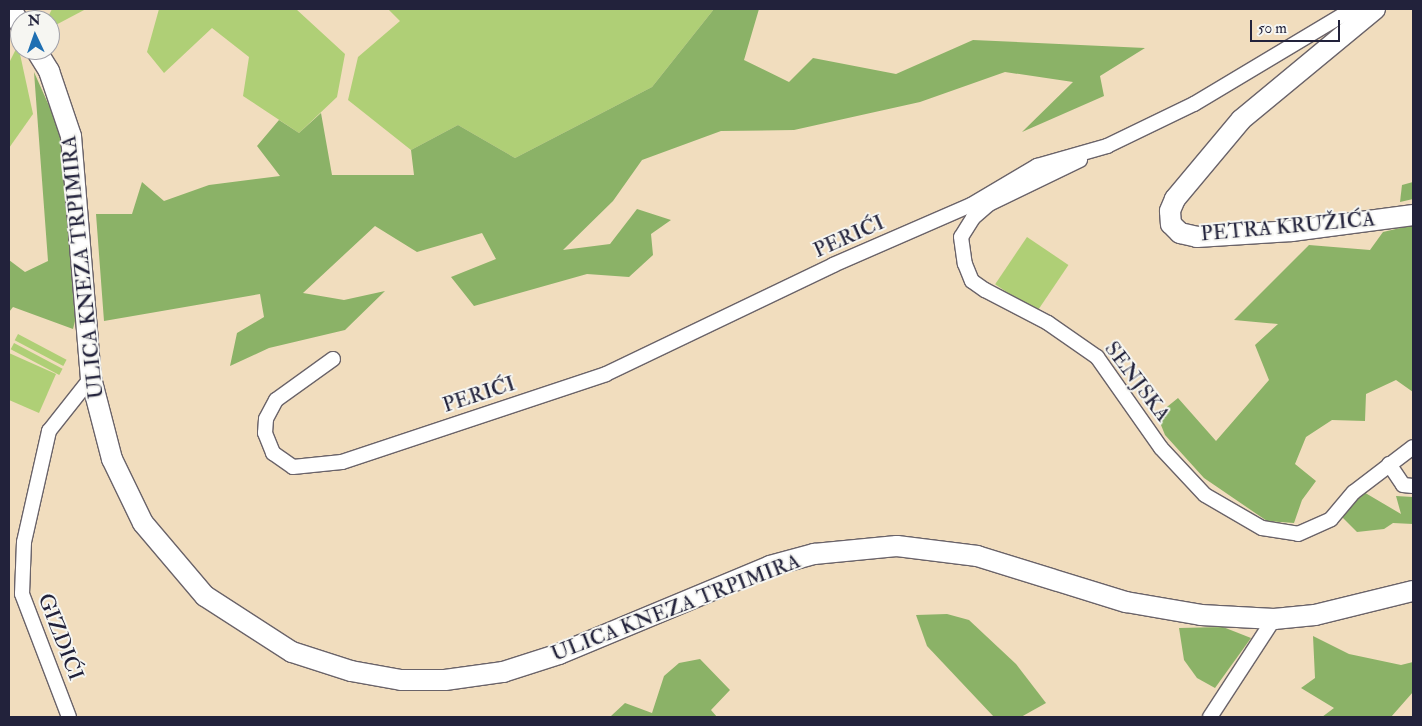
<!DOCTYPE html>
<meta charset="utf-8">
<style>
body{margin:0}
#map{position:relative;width:1422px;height:726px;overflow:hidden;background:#f1ddbe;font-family:"IM FELL Double Pica",serif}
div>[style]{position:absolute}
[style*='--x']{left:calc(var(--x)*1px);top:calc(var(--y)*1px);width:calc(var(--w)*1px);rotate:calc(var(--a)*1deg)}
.green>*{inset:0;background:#afcf76;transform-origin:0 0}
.forest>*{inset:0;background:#8bb267}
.roads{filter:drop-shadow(1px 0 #6a6369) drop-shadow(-1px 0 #6a6369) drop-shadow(0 1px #6a6369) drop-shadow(0 -1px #6a6369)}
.street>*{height:14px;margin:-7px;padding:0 7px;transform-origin:7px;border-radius:7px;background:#fff}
.secondary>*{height:20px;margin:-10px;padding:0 10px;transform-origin:10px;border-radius:10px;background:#fff}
span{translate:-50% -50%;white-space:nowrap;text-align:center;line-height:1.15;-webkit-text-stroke:4px #f6f6f2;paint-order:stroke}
.street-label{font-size:21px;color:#22223b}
.frame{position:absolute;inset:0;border:10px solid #22223b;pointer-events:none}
.north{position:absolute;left:10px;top:10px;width:50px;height:50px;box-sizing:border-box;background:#f6f6f2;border:1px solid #a1a1a9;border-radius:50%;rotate:357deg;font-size:14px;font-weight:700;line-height:20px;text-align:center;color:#22223b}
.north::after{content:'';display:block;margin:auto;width:18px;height:22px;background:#1f6fb2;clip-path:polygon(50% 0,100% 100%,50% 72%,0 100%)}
.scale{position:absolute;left:1250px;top:20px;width:90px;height:22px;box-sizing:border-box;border:2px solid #22223b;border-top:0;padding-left:6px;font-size:15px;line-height:18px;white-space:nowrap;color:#22223b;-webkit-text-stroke:4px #f6f6f2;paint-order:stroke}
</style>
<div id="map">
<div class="green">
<i style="clip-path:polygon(52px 9px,86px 9px,50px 28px,47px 19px)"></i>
<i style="clip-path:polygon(159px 9px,296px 9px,345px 54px,337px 97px,299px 133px,243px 96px,249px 57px,212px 28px,164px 73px,147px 52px)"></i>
<i style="clip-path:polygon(388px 9px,714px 9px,652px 87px,515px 158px,458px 125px,411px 150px,348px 100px,358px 57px,400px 21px)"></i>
<i style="clip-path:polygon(18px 45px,33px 114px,9px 148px,9px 63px)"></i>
<i style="left:1027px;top:237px;width:50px;height:57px;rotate:34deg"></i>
<i style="left:18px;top:334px;width:55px;height:7px;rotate:28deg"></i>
<i style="left:14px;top:343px;width:55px;height:7px;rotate:28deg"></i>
<i style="clip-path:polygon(9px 353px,56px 374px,39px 413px,9px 400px)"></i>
</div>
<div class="forest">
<i style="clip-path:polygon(714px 9px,759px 9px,744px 60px,789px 82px,813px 58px,896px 74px,973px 40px,1145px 48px,1100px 76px,1104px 96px,1022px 132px,1073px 82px,1005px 72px,920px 102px,794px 130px,721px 131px,642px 160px,613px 201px,563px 250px,610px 244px,637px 209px,671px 220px,651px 234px,653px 255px,629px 277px,587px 274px,474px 306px,451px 277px,496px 259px,482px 233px,417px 252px,375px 226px,303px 293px,344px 300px,385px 291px,345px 330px,269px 348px,230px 366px,237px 333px,264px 317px,260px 294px,104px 321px,96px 214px,132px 214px,142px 182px,164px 201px,209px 185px,280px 176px,257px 146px,279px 120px,299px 133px,321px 113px,332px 175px,414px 175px,411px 150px,458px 125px,515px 158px,652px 87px)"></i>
<i style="clip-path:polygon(34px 72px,62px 135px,79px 305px,73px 329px,13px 307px,9px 312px,9px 260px,25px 272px,48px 261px)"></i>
<i style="clip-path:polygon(1413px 182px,1413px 199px,1400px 202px,1402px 185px)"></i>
<i style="clip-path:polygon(1413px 225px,1413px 392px,1396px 380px,1366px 394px,1365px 421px,1332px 420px,1306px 437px,1295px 464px,1316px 481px,1302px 500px,1294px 523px,1267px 521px,1204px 478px,1165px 435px,1157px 415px,1178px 398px,1216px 441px,1269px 380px,1255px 345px,1278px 324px,1234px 320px,1309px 245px,1370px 250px,1383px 232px)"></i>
<i style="clip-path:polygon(1362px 491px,1401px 514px,1396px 496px,1413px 497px,1413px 524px,1393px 523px,1384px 529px,1357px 532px,1341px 516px)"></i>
<i style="clip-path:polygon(947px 614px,969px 620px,1016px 664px,1046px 703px,1021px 717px,994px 717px,927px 646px,916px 615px)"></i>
<i style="clip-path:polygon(1223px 627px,1251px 638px,1215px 688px,1197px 678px,1184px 660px,1179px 628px)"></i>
<i style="clip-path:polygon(1313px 636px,1349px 654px,1401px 665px,1413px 662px,1413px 692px,1391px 717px,1322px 717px,1334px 708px,1301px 688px,1315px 678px)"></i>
<i style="clip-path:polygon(700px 659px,730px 690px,711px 710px,717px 717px,611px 716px,625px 703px,652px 713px,664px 676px,679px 663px)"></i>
</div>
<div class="roads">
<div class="street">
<i style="--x:1080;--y:160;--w:101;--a:154.2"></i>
<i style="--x:989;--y:204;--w:21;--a:139"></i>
<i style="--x:973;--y:218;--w:22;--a:122"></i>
<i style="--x:961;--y:237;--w:27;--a:82"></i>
<i style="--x:965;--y:264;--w:18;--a:68"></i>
<i style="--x:972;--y:281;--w:16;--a:35"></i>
<i style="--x:985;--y:290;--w:71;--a:27.6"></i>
<i style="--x:1048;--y:323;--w:60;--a:34.8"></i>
<i style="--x:1097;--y:357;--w:111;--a:54.9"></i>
<i style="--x:1161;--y:448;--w:64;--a:46.9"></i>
<i style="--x:1205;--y:495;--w:66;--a:30.1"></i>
<i style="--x:1262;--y:528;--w:36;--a:9"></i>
<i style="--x:1298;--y:534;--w:36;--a:-24"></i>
<i style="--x:1331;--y:519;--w:35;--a:-50"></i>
<i style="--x:1354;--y:492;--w:74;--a:-37.3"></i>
<i style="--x:333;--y:359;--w:70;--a:144.3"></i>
<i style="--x:276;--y:400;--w:21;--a:118"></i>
<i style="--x:266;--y:419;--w:14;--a:94"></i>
<i style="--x:265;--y:433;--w:22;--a:68"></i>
<i style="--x:273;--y:453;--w:24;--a:35"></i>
<i style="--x:293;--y:467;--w:49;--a:-5.8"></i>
<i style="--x:342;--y:462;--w:278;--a:-18.4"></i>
<i style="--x:606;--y:374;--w:252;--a:-25.6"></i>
<i style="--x:833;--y:265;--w:150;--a:-23.5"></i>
<i style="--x:971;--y:205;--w:77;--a:-30.6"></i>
<i style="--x:1037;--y:166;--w:73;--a:-15.9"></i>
<i style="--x:1107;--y:146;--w:97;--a:-25.8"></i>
<i style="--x:1194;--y:104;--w:185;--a:-30.9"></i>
<i style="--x:1389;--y:464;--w:25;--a:56"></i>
<i style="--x:1403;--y:485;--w:10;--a:6"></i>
<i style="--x:69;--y:717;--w:132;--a:-110.9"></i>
<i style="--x:22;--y:594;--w:52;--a:-87.8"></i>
<i style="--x:24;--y:542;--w:114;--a:-77.3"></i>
<i style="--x:49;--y:431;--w:68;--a:-51.6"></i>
<i style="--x:1210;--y:717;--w:117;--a:-56.9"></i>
</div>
<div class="secondary">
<i style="--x:11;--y:9;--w:17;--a:59"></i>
<i style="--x:1375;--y:9;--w:174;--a:140.4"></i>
<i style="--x:1241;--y:120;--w:103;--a:129.9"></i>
<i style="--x:1175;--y:199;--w:13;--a:113"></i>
<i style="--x:1170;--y:211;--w:13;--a:86"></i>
<i style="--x:1171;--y:224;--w:13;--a:45"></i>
<i style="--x:1180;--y:233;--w:17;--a:13"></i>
<i style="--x:1197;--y:237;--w:95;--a:-3.6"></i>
<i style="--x:1292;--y:231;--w:122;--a:-7.5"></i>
<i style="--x:36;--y:50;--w:25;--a:58"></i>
<i style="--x:49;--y:71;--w:69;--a:71.3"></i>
<i style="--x:71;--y:136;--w:243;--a:85.3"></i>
<i style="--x:91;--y:378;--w:84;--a:75.5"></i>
<i style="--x:112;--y:459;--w:71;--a:64.2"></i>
<i style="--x:143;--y:523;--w:96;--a:49.7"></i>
<i style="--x:205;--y:596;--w:103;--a:32.8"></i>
<i style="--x:292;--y:652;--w:62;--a:17.9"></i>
<i style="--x:351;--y:671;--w:51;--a:10.2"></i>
<i style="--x:401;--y:680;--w:44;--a:0"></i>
<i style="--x:445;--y:680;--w:59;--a:-7.9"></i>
<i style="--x:503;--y:672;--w:59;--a:-17.8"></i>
<i style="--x:559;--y:654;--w:229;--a:-22.6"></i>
<i style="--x:770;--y:566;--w:46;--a:-15.3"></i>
<i style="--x:814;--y:554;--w:83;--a:-5.5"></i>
<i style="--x:897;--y:546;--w:81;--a:7.1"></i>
<i style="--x:977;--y:556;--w:156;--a:17.2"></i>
<i style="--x:1126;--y:602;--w:76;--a:9.8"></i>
<i style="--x:1201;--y:615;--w:73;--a:3.1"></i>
<i style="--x:1274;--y:619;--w:41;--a:-5.6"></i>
<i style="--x:1315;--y:615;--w:101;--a:-13.8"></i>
</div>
</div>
<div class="street-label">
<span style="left:1288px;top:227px;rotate:-5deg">PETRA KRUŽIĆA</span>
<span style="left:849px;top:237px;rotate:-24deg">PERIĆI</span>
<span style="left:83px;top:267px;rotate:-96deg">ULICA KNEZA TRPIMIRA</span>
<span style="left:1137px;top:382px;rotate:53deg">SENJSKA</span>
<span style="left:479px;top:395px;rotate:-18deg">PERIĆI</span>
<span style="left:676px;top:608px;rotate:-21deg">ULICA KNEZA TRPIMIRA</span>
<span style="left:60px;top:637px;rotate:69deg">GIZDIĆI</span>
</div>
<div class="frame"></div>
<div class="north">N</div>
<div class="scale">50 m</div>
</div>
